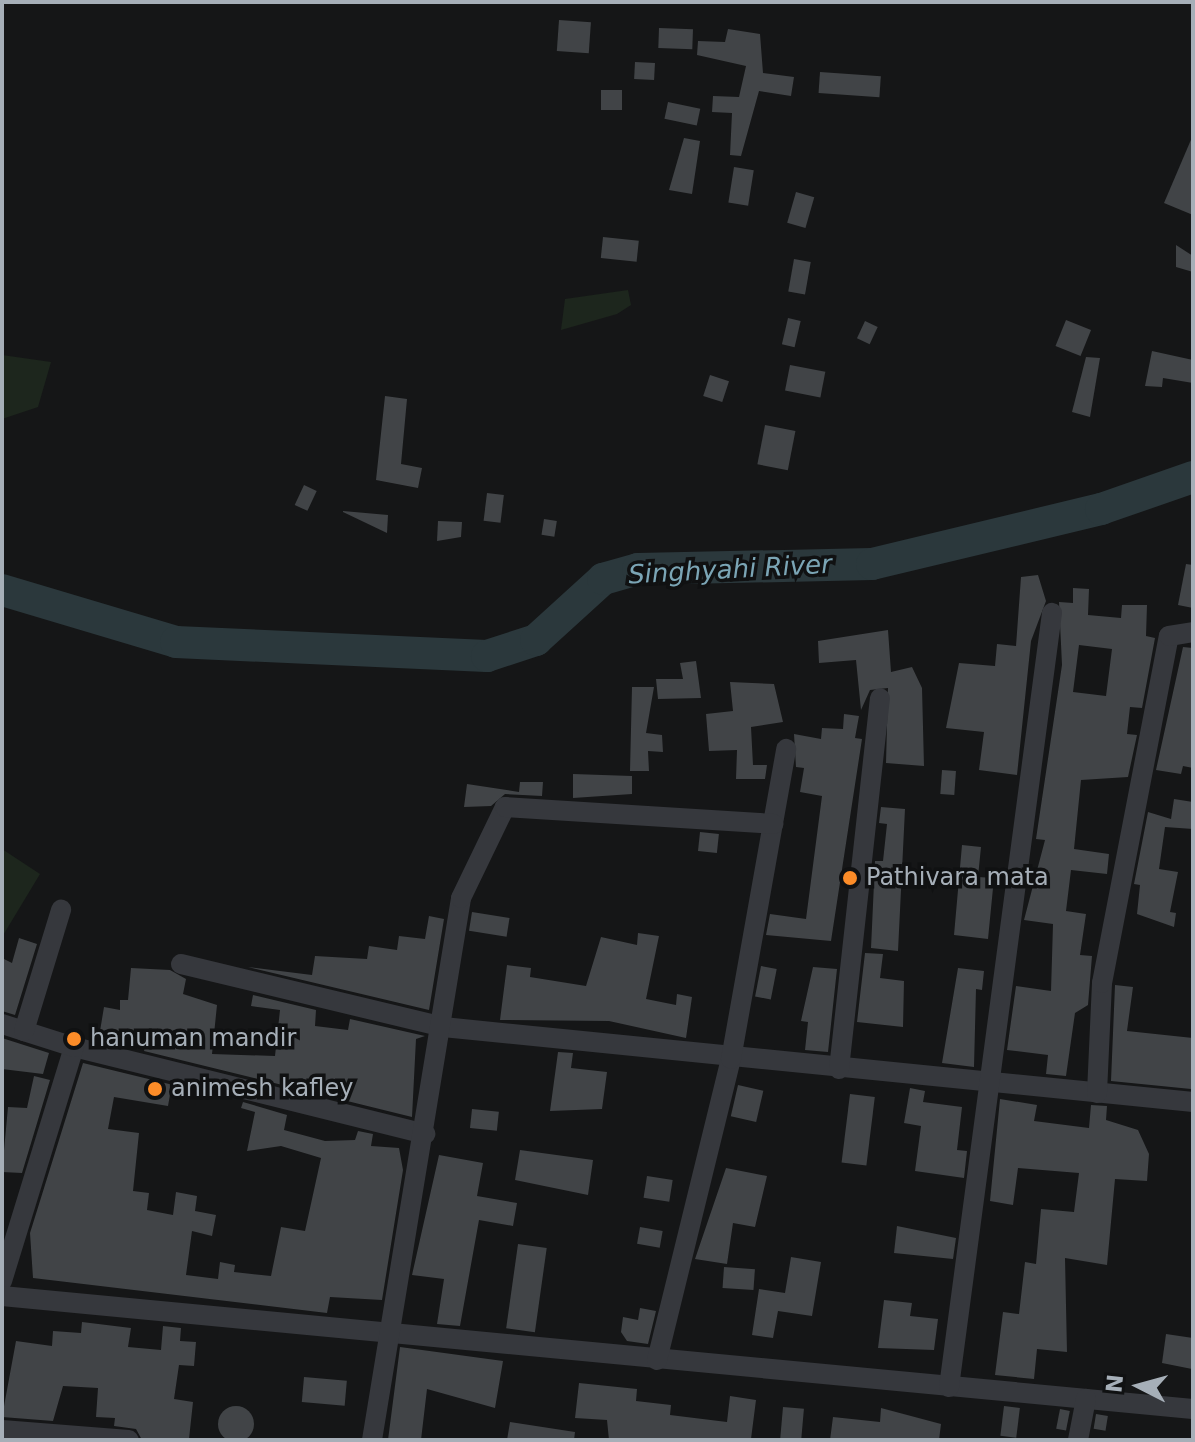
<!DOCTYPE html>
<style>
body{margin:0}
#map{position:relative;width:1195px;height:1442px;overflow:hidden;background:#151617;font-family:"DejaVu Sans",sans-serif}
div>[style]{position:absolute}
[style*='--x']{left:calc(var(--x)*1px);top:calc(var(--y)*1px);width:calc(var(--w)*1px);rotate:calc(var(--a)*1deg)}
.green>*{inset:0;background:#1d261d}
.river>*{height:32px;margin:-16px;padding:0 16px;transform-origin:16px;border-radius:16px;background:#2b383c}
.building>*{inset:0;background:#414447;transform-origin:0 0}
.round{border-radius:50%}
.minor>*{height:20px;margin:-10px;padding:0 10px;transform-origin:10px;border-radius:10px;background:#36383d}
.dots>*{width:22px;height:22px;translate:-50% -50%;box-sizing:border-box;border:4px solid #101112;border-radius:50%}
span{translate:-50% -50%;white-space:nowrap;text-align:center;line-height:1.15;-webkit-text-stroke:7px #101112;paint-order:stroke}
.poi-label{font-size:24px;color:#a6afb8}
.left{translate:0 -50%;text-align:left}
.water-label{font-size:26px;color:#7ba5b5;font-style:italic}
.frame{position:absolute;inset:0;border:4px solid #a6afb8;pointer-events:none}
.north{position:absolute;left:1099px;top:1346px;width:80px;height:80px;-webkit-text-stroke:6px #101112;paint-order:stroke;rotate:276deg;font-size:22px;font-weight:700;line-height:32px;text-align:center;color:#a6afb8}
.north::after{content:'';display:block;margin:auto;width:28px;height:36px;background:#a6afb8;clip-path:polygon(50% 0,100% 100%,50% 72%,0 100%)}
</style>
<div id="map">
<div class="green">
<i style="clip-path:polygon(628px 290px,631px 305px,617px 314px,561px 330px,565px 299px)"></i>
<i style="clip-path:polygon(2px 355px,51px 362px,38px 407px,2px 419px)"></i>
<i style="clip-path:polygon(2px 849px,40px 874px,2px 937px)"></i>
</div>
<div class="river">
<i style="--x:2;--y:590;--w:182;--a:16.6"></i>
<i style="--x:176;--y:642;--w:311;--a:2.6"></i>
<i style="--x:487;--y:656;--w:52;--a:-18.1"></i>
<i style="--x:536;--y:640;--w:91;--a:-42.3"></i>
<i style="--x:603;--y:579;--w:36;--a:-16"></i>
<i style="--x:638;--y:569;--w:234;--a:-1.2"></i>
<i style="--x:872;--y:564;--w:236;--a:-13.5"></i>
<i style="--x:1101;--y:509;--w:97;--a:-19.2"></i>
</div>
<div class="building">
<i style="left:559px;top:20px;width:32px;height:31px;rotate:4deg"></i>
<i style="left:659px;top:28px;width:34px;height:20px;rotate:2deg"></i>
<i style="clip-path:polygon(728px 29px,760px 34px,763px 73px,794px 77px,791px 96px,759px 91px,741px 156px,730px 155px,732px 113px,712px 112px,713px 96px,739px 97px,746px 66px,697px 55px,698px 41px,725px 42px)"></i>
<i style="left:635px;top:62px;width:20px;height:17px;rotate:3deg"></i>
<i style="left:820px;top:72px;width:61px;height:21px;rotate:4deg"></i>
<i style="left:601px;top:90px;width:21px;height:20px"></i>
<i style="left:668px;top:102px;width:33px;height:17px;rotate:12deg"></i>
<i style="clip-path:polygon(1193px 135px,1193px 215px,1164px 203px)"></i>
<i style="clip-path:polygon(684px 138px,700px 141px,692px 194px,669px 190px)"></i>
<i style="left:734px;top:167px;width:20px;height:36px;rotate:9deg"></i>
<i style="left:796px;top:192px;width:19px;height:32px;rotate:16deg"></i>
<i style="left:603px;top:237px;width:36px;height:21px;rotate:6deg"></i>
<i style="clip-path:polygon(1176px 245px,1193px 256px,1193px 272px,1176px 267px)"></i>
<i style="left:794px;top:259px;width:17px;height:33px;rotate:10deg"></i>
<i style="left:788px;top:318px;width:13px;height:27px;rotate:13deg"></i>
<i style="left:1066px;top:320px;width:27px;height:28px;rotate:22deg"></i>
<i style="left:865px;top:321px;width:14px;height:19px;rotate:25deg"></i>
<i style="clip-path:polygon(1152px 351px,1193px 360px,1193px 383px,1163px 378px,1162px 387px,1145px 386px)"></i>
<i style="clip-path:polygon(1086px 357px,1100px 358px,1090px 417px,1072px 412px)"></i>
<i style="left:790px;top:365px;width:36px;height:26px;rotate:11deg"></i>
<i style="left:710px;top:375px;width:20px;height:22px;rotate:18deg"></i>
<i style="clip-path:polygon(385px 396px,407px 399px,401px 464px,422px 468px,418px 488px,376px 480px)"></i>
<i style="left:765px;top:425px;width:31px;height:40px;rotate:11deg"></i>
<i style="left:304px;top:485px;width:14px;height:22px;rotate:25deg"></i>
<i style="left:487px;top:493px;width:17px;height:28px;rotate:7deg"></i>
<i style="clip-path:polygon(343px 511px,388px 515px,387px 533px,343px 512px)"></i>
<i style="left:544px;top:519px;width:13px;height:16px;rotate:9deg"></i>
<i style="clip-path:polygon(438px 521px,462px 522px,461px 537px,437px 541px)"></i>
<i style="clip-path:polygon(1186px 564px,1193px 565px,1193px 608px,1178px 605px)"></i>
<i style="clip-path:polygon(1038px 575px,1046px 601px,1031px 641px,1017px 775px,979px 770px,984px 732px,946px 728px,959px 663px,995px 666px,997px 644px,1016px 646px,1021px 577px)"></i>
<i style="clip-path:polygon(evenodd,1073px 588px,1089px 589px,1088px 615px,1121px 618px,1122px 605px,1147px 605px,1146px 636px,1155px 638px,1142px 708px,1130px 707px,1127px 734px,1137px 735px,1128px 777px,1081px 780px,1074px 849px,1109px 854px,1107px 874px,1071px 870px,1066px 911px,1086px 914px,1080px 955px,1092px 956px,1088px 1005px,1075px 1013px,1066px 1076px,1046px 1074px,1048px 1055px,1007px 1050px,1016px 986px,1051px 991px,1053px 924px,1024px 920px,1045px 840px,1036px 839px,1062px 665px,1059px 602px,1073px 603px,1073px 588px,1079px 645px,1112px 649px,1106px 696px,1073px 692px,1079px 645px)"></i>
<i style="clip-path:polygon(888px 630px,891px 672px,912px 667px,922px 688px,924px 766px,886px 763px,888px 688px,870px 690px,861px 710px,856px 660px,819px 663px,818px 641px)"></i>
<i style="clip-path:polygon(1183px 647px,1193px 648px,1193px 768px,1183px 766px,1181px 774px,1156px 770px)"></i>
<i style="clip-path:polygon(696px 661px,701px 698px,658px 699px,656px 679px,683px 679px,680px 663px)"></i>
<i style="clip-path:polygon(730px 682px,774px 684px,783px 722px,751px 727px,753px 765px,767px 765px,765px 779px,736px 779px,737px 750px,709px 751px,706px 714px,733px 711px)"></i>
<i style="clip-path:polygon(632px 687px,654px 687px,646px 733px,662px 735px,663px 752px,648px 751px,649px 771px,630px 771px)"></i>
<i style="clip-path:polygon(844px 714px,859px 716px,855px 738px,862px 739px,831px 941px,766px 935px,770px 914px,806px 919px,822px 796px,800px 792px,804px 768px,796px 767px,794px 734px,821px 739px,822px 728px,843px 729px)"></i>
<i style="left:942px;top:770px;width:14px;height:24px;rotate:4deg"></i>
<i style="clip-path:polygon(573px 774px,632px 776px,632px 794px,573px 798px)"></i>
<i style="clip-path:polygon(520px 782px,543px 782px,542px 796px,505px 794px,491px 806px,464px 807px,467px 784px,519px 792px)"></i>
<i style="clip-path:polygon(1174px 799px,1193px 802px,1193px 829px,1165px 827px,1159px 869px,1178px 872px,1170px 912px,1176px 913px,1174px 927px,1137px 914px,1140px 885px,1134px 884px,1148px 812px,1171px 819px)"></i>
<i style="clip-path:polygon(881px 807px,905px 809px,898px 951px,871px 948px,875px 861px,883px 861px,887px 824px,879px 823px)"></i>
<i style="left:700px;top:832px;width:19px;height:19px;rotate:6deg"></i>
<i style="clip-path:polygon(962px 845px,981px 847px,978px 877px,994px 878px,988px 939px,954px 935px)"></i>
<i style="left:472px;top:912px;width:38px;height:19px;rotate:9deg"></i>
<i style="clip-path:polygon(429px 916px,444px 919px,429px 1010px,248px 967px,312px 975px,315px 956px,367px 959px,369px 946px,397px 950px,399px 936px,425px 939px)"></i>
<i style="clip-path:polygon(638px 933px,659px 936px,646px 999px,676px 1005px,677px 994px,692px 997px,686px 1038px,609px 1021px,500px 1020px,507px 965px,531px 968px,530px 977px,586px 986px,601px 937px,637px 945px)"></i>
<i style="clip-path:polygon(19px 938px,37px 944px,15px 1015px,2px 1011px,2px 958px,12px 963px)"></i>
<i style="clip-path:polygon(865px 953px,883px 954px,880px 978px,904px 981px,903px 1027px,857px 1022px)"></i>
<i style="left:761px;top:966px;width:16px;height:31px;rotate:11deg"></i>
<i style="clip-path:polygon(813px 967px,837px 969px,828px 1052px,805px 1050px,808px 1022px,801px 1021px)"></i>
<i style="clip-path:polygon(131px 968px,170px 970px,186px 979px,183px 994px,217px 1005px,212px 1054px,275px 1056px,280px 1010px,251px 1006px,253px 995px,316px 1010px,315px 1026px,348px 1030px,350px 1019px,425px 1036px,416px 1039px,412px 1117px,144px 1051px,147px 1039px,100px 1031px,104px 1007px,120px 1010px,120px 1000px,128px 1000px)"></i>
<i style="clip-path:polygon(958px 968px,984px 971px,982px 990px,976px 989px,974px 1067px,942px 1063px)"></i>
<i style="clip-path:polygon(1115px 985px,1133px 987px,1127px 1031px,1193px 1038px,1191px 1089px,1111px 1081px)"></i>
<i style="clip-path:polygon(2px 1038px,49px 1053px,43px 1074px,2px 1069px)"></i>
<i style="clip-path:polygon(558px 1052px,573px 1053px,571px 1068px,607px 1072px,602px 1109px,550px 1111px)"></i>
<i style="clip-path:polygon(83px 1063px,210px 1094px,171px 1089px,168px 1106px,114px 1097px,108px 1129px,139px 1133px,133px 1191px,149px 1193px,147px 1210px,173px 1215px,176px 1192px,197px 1196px,195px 1211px,216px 1215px,212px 1236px,192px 1231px,186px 1275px,218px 1279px,220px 1262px,235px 1265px,234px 1272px,271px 1276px,281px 1227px,305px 1231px,321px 1158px,281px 1146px,247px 1151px,255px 1112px,241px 1108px,243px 1102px,287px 1115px,284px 1130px,325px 1141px,355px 1140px,358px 1131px,373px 1134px,371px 1146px,399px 1148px,403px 1170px,382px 1300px,330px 1297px,327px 1313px,33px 1278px,30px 1233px)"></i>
<i style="clip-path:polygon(34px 1076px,50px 1080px,22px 1173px,2px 1172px,8px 1107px,27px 1108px)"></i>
<i style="left:738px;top:1085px;width:26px;height:32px;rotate:13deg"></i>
<i style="clip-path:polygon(910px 1088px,925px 1091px,923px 1102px,962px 1107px,957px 1150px,967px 1151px,964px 1178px,915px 1171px,921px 1126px,904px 1123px)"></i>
<i style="left:850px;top:1094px;width:25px;height:69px;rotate:7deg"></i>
<i style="clip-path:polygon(1000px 1099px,1037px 1105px,1034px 1121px,1089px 1128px,1091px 1105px,1107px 1106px,1106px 1120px,1138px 1130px,1149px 1154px,1147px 1181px,1115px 1179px,1107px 1265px,1065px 1258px,1067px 1352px,1037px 1349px,1034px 1379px,995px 1375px,1003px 1312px,1019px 1314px,1025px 1262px,1036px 1264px,1041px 1209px,1074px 1212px,1079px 1173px,1018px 1168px,1013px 1205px,990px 1201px)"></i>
<i style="left:472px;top:1109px;width:27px;height:19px;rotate:6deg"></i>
<i style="clip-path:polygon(520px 1150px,593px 1160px,588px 1195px,515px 1180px)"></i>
<i style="clip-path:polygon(439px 1155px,483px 1163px,477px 1196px,517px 1203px,513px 1226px,479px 1220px,460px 1326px,437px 1324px,444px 1279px,412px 1275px)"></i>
<i style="clip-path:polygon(726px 1168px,767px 1176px,755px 1227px,733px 1223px,727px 1264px,695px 1259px)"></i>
<i style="left:647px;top:1176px;width:26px;height:22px;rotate:9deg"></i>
<i style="clip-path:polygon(897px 1226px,956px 1238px,953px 1259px,894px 1253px)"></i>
<i style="left:640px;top:1227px;width:23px;height:17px;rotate:10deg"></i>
<i style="left:518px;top:1244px;width:29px;height:85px;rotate:8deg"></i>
<i style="clip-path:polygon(791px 1257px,821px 1262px,812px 1316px,778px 1311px,773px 1338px,752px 1335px,759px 1289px,785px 1293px)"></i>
<i style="left:724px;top:1267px;width:31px;height:21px;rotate:4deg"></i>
<i style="clip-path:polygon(884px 1300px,912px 1303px,910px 1316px,938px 1319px,934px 1350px,878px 1348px)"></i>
<i style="clip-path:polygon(640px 1308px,656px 1311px,648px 1344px,627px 1341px,621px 1332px,623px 1317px,638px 1320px)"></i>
<i style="clip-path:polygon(82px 1322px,131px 1328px,128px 1347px,161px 1350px,163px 1326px,181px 1328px,180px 1341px,196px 1342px,194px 1366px,179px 1365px,174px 1399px,193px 1402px,189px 1439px,142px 1440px,136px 1429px,114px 1426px,115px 1418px,96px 1417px,98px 1388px,63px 1386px,53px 1421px,2px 1417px,16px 1341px,52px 1346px,53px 1331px,81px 1333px)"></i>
<i style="clip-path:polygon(1166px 1334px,1193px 1338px,1192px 1369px,1162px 1363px)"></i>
<i style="clip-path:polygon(400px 1347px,503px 1361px,495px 1408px,427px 1389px,421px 1440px,388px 1440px)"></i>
<i style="left:304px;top:1377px;width:43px;height:25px;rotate:5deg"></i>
<i style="clip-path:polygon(579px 1383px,637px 1389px,636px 1401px,671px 1405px,670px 1415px,727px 1422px,730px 1396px,756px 1400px,751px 1439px,609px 1440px,607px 1420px,575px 1418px)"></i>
<i style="left:1004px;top:1406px;width:16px;height:30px;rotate:7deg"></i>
<i class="round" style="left:218px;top:1406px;width:36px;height:36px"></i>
<i style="left:783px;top:1407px;width:21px;height:33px;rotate:5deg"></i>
<i style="clip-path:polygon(881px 1408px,941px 1424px,939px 1440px,830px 1440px,833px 1417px,880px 1422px)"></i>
<i style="left:1060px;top:1409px;width:10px;height:20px;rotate:11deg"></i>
<i style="left:1096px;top:1414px;width:12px;height:15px;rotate:9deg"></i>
<i style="clip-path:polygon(510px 1422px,575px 1432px,574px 1440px,507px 1440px)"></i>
</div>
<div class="minor">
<i style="--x:181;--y:964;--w:269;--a:13.5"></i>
<i style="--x:443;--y:1027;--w:754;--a:5.71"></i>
<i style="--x:2;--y:1024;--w:23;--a:18"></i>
<i style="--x:74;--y:1047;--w:362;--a:13.9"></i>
<i style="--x:839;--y:1069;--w:373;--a:-83.7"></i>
<i style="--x:1097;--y:1093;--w:110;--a:-87.4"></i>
<i style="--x:1102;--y:983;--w:353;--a:-79.1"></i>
<i style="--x:1169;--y:636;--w:24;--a:-9"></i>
<i style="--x:2;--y:1281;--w:245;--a:-72.9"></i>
<i style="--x:74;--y:1047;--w:52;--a:-162.3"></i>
<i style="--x:24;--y:1031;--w:127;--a:-73"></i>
<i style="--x:2;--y:1296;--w:1196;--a:5.42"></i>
<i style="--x:657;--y:1360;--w:310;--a:-76.2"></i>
<i style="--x:731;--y:1059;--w:315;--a:-79.9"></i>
<i style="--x:949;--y:1387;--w:781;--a:-82.42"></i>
<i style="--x:2;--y:1430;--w:127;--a:4.5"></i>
<i style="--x:372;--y:1440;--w:549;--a:-80.67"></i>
<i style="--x:461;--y:898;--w:101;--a:-64.2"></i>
<i style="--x:505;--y:807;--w:269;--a:3.6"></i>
<i style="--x:1078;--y:1440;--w:42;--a:-79"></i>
</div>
<div class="dots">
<i style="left:850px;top:878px;background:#fc8c28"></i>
<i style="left:74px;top:1039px;background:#fc8c28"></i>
<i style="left:155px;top:1089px;background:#fc8c28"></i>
</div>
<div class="poi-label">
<span class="left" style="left:866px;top:878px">Pathivara mata</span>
<span class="left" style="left:90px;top:1039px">hanuman mandir</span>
<span class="left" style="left:171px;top:1089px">animesh kafley</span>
</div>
<div class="water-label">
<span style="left:730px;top:570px;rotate:-3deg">Singhyahi River</span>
</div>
<div class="frame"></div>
<div class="north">N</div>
</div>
